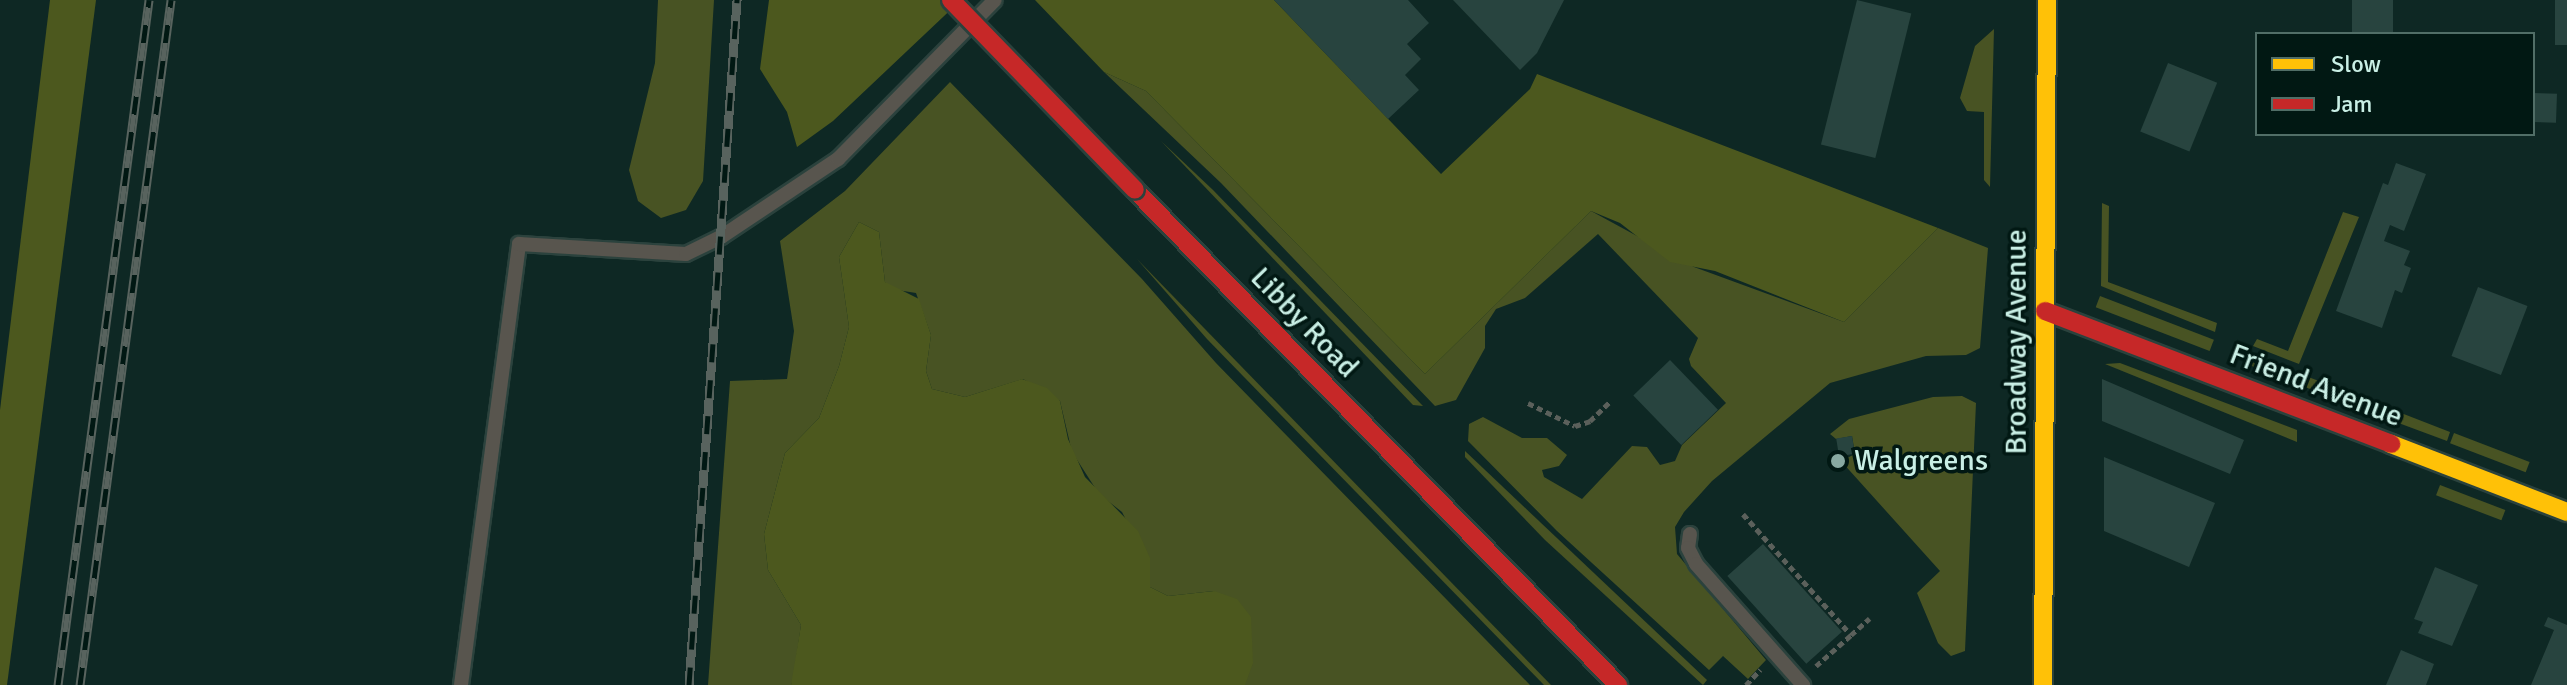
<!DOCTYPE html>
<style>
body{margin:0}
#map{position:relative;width:2567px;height:685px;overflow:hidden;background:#0e2824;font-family:Signika,sans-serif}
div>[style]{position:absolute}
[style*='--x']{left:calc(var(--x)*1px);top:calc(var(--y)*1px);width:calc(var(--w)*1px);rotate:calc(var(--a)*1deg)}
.green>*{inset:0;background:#485323;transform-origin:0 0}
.forest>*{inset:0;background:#4c581e}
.building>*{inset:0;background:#28443f;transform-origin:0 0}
.path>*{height:5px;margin-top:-2.5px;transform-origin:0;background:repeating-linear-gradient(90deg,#5b605b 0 6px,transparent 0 10px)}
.roads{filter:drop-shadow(2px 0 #2b423d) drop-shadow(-2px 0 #2b423d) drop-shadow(0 2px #2b423d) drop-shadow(0 -2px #2b423d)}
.lane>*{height:14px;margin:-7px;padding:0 7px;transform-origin:7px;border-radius:7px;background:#58554e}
.slow>*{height:18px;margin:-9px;padding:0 9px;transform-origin:9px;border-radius:9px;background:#ffc107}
.jam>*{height:18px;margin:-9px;padding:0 9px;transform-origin:9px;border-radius:9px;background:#c62828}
.rail>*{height:9px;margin-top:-4.5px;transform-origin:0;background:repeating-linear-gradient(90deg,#011813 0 18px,#58635e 0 36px);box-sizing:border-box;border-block:2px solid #58635e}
.bridges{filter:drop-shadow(2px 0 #2b423d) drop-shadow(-2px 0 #2b423d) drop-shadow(0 2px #2b423d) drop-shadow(0 -2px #2b423d)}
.jam-bridge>*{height:18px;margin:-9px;padding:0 9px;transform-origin:9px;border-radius:9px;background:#c62828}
.dots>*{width:22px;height:22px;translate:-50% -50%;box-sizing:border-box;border:4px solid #011813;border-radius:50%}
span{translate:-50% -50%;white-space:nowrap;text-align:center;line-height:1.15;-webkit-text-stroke:7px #011813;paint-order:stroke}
.street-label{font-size:30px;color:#c9efe5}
.poi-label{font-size:30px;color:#c9efe5}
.left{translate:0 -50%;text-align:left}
.legend{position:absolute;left:2255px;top:32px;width:280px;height:104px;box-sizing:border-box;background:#011813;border:2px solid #516e67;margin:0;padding:10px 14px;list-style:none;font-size:24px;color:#c9efe5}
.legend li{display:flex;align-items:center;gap:16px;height:40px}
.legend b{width:40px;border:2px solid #516e67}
</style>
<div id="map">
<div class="green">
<i style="clip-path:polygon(658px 0,714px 0,703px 181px,686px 210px,661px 218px,638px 201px,629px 170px,655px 63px)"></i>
<i style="clip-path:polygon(1994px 29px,1990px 187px,1984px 180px,1984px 112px,1967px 111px,1960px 98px,1975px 46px)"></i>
<i style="clip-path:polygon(1104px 72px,1146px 91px,1425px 374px,1591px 211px,1694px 267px,1844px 322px,1938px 228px,1988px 248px,1980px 348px,1966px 355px,1926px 356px,1830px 383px,1712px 481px,1684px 512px,1675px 527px,1677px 554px,1766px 660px,1748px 679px,1723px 656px,1709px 670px,1557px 531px,1468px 441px,1469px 424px,1483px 417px,1522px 438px,1547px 438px,1567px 455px,1559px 466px,1542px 470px,1544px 477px,1582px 499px,1632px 446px,1647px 447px,1660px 465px,1675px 461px,1682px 445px,1726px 403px,1691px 366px,1689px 359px,1698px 338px,1598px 234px,1525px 298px,1496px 309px,1485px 326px,1485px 348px,1456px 400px,1435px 406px,1221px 183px)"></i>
<i style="clip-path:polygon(950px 82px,1142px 279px,1216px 363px,1530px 685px,1245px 685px,1214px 591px,1168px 596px,1150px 587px,1150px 567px,1122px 512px,1099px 494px,1072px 452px,1060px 401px,1023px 379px,965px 397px,932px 389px,926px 371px,931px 335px,916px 293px,891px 289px,885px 282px,879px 232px,859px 222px,839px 257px,849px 327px,839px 366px,819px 418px,785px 453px,764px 534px,768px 570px,801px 625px,793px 680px,791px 685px,708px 685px,730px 381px,787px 379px,794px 331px,780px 241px,845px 191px)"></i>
<i style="clip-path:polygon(1161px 141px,1213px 190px,1423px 406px,1413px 405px)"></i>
<i style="clip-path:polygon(2102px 203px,2109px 206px,2108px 282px,2217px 323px,2215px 332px,2101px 286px)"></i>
<i style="clip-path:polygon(2343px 212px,2359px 217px,2299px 364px,2253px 346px,2257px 339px,2288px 351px)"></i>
<i style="clip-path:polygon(1137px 259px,1551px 685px,1544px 685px,1207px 339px)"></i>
<i style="left:2100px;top:296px;width:122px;height:12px;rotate:21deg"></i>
<i style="clip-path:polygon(2250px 355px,2361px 397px,2353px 406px,2249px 365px)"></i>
<i style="clip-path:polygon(2120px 363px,2297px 430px,2297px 442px,2105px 364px)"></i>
<i style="clip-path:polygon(1962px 396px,1976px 403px,1965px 651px,1951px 656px,1938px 643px,1917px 593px,1940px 571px,1841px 461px,1855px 454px,1852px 436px,1836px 439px,1830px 434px,1849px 419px,1933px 397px)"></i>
<i style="clip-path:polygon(2378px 404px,2450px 432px,2447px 441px,2377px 415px)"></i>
<i style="left:2454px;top:433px;width:81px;height:11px;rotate:21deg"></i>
<i style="clip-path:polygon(1465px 451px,1707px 680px,1703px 685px,1545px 540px,1465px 457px)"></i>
<i style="left:2440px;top:485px;width:70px;height:11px;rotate:21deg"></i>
</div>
<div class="forest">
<i style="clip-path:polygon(50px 0,96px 0,7px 685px,0 685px,0 410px)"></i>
<i style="clip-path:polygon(769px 0,961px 0,833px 121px,797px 147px,787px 112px,760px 69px)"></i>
<i style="clip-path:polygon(1035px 0,1274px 0,1441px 174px,1530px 89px,1537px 74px,1938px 228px,1844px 322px,1715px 271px,1670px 262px,1620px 223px,1591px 211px,1425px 374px,1146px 91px,1104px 72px)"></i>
<i style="clip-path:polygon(859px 222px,879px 232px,885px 282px,919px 299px,931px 335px,926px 371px,932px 389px,965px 397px,1022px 379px,1047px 388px,1060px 401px,1068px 439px,1085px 477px,1138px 531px,1150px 558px,1150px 587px,1168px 596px,1214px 591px,1237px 599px,1251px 617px,1253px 663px,1245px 685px,791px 685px,801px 625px,768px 570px,764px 534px,785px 453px,819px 418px,839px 366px,849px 327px,839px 257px)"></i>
</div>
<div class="building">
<i style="clip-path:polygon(1274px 0,1408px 0,1429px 23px,1407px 44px,1421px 59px,1405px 75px,1419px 90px,1388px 119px)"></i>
<i style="clip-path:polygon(1453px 0,1564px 0,1537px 53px,1520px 70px)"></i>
<i style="left:1857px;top:0;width:56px;height:149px;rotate:14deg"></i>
<i style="left:2352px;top:0;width:41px;height:34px"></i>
<i style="left:2555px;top:0;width:12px;height:45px"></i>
<i style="left:2168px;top:63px;width:53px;height:74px;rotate:22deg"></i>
<i style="left:2533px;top:93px;width:24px;height:29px;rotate:2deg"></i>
<i style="clip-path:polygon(2396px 163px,2426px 174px,2404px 231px,2390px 225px,2384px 241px,2410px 251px,2404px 265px,2411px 268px,2402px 293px,2395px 290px,2382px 328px,2336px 311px,2383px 183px,2388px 185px)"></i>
<i style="left:2478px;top:287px;width:53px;height:74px;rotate:21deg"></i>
<i style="left:1670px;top:360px;width:69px;height:51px;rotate:46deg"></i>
<i style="clip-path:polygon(2102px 379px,2244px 440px,2230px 474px,2102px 421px)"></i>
<i style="left:1852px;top:436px;width:18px;height:16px;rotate:81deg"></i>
<i style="clip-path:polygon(2104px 457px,2215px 503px,2189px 567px,2104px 531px)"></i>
<i style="left:1763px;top:544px;width:118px;height:48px;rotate:48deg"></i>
<i style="clip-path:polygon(2435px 567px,2478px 585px,2452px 646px,2418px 633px,2423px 622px,2414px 619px)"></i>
<i style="clip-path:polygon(2548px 617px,2567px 625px,2567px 685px,2531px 685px,2554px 630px,2544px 626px)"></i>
<i style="clip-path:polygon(2401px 650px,2434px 664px,2426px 685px,2386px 685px)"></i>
</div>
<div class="path">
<i style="--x:1528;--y:403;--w:52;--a:26.1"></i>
<i style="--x:1575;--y:426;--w:16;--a:-18"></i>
<i style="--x:1590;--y:421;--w:28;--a:-44"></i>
<i style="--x:1743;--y:514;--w:162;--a:48.2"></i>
<i style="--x:1851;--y:635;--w:25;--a:-42"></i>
<i style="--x:1816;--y:666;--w:47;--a:-41.5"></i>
<i style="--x:1746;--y:685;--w:21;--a:-47"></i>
</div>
<div class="roads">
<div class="lane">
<i style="--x:1690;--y:534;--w:14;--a:98"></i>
<i style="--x:1688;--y:548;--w:18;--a:63"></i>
<i style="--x:1696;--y:564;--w:162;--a:48.5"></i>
<i style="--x:461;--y:685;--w:445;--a:-82.5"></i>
<i style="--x:519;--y:244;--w:167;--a:3.4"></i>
<i style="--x:686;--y:254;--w:39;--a:-26"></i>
<i style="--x:721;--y:237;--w:141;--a:-33.7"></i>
<i style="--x:838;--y:159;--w:223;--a:-45.4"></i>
</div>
<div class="slow">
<i style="--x:2391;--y:444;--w:189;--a:21.1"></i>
<i style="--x:2043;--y:685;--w:685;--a:-89.67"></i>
</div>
<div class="jam">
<i style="--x:1135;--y:190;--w:692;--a:45.7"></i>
<i style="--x:2045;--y:311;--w:371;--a:21"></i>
</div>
</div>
<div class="rail">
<i style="--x:58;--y:685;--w:691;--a:-82.43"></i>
<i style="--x:80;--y:685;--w:691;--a:-82.43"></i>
<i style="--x:689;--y:685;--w:687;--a:-85.99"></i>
</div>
<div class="bridges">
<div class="jam-bridge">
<i style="--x:951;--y:0;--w:264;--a:45.9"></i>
</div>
</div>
<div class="dots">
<i style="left:1838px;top:461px;background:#88a9a1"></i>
</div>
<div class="street-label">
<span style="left:1304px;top:323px;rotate:46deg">Libby Road</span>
<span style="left:2017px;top:342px;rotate:-90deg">Broadway Avenue</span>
<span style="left:2316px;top:386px;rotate:21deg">Friend Avenue</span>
</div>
<div class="poi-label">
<span class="left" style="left:1854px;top:461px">Walgreens</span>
</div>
<ul class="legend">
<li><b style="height:10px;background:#ffc107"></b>Slow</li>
<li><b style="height:10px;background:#c62828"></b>Jam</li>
</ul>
</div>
